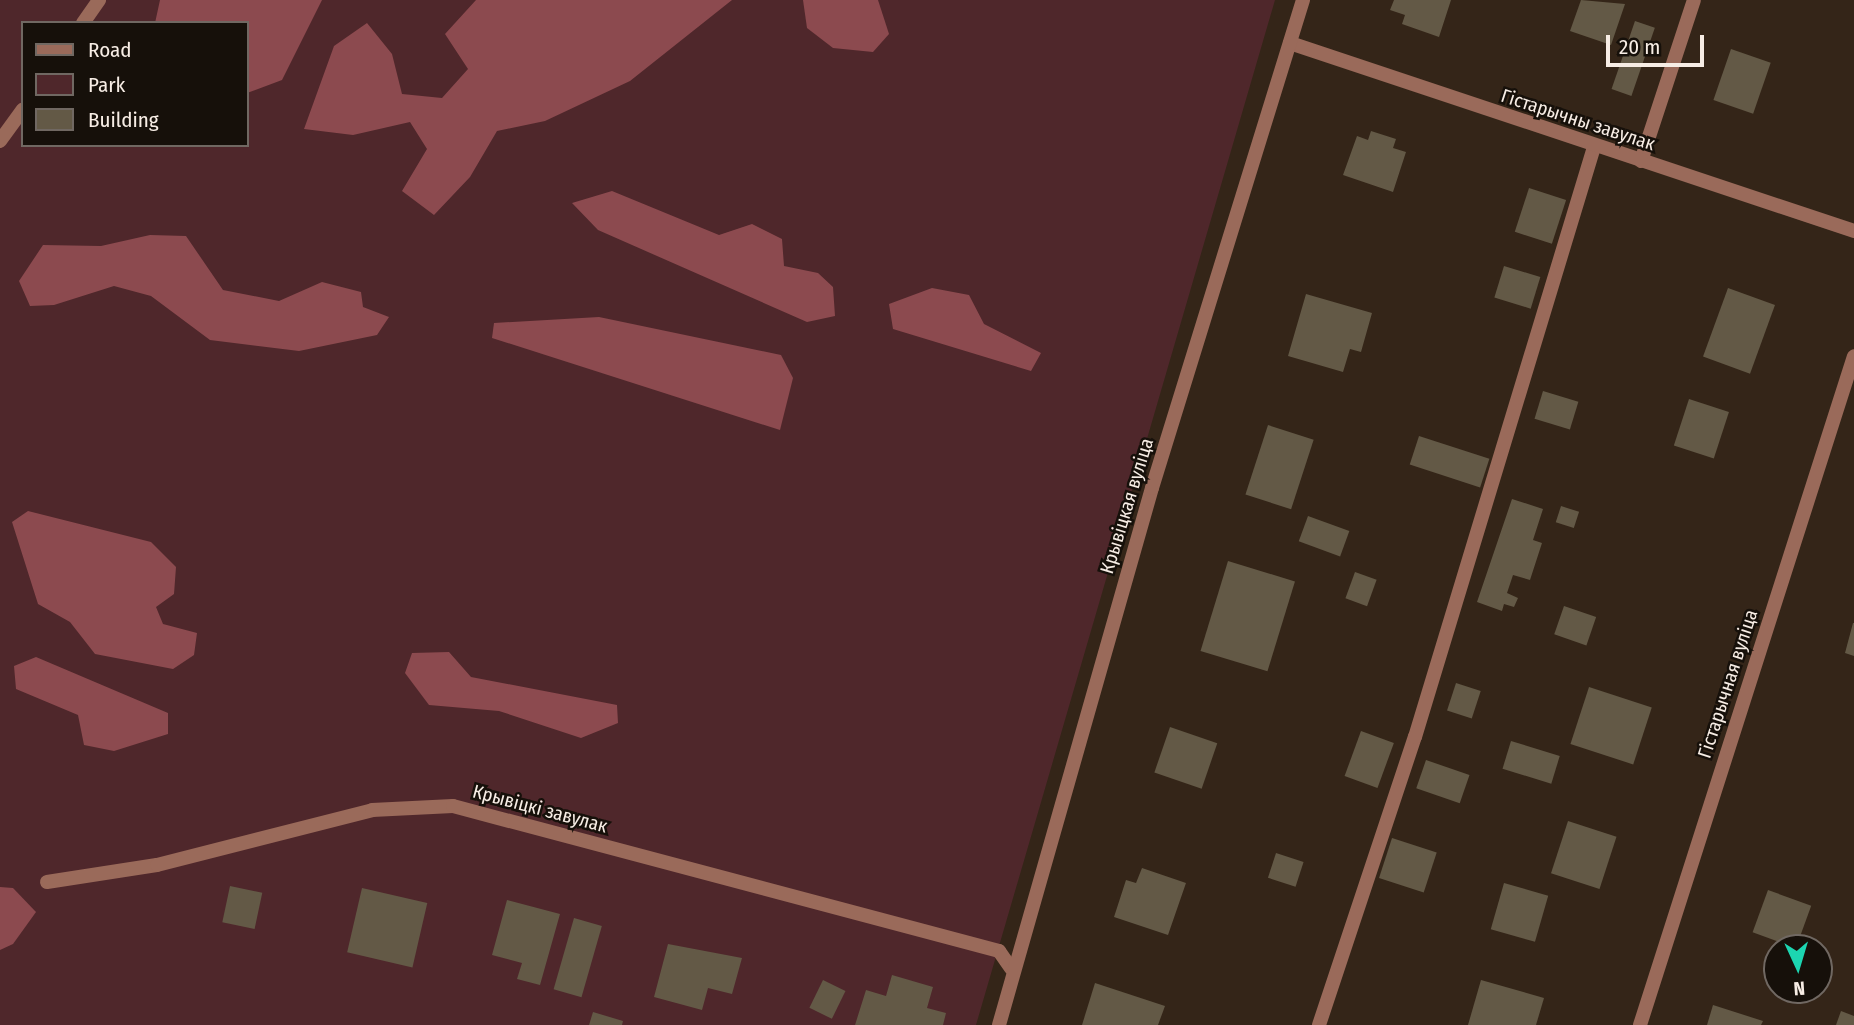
<!DOCTYPE html>
<meta charset="utf-8">
<style>
body{margin:0}
#map{position:relative;width:1854px;height:1025px;overflow:hidden;background:#342518;font-family:"Fira Sans Condensed",sans-serif}
div>[style]{position:absolute}
[style*='--x']{left:calc(var(--x)*1px);top:calc(var(--y)*1px);width:calc(var(--w)*1px);rotate:calc(var(--a)*1deg)}
.green>*{inset:0;background:#4f272b}
.forest>*{inset:0;background:#8c4a4f}
.building>*{inset:0;background:#635946;transform-origin:0 0}
.service>*{height:14px;margin:-7px;padding:0 7px;transform-origin:7px;border-radius:7px;background:#9a6a5a}
.minor>*{height:14px;margin:-7px;padding:0 7px;transform-origin:7px;border-radius:7px;background:#9a6a5a}
span{translate:-50% -50%;white-space:nowrap;text-align:center;line-height:1.15;-webkit-text-stroke:5px #16100a;paint-order:stroke}
.street-label{font-size:19px;color:#f7ede5}
.legend{position:absolute;left:21px;top:21px;width:228px;height:126px;box-sizing:border-box;background:#16100a;border:2px solid #706862;margin:0;padding:9px 12px;list-style:none;font-size:21px;color:#f7ede5}
.legend li{display:flex;align-items:center;gap:14px;height:35px}
.legend b{width:35px;border:2px solid #706862}
.north{position:absolute;left:1763px;top:934px;width:70px;height:70px;box-sizing:border-box;background:#16100a;border:2px solid #706862;border-radius:50%;rotate:176deg;font-size:19px;font-weight:700;line-height:28px;text-align:center;color:#f7ede5}
.north::after{content:'';display:block;margin:auto;width:24px;height:32px;background:#1cd5b1;clip-path:polygon(50% 0,100% 100%,50% 72%,0 100%)}
.scale{position:absolute;left:1606px;top:35px;width:98px;height:32px;box-sizing:border-box;border:4px solid #f7ede5;border-top:0;padding-left:9px;font-size:21px;line-height:24px;white-space:nowrap;color:#f7ede5;-webkit-text-stroke:5px #16100a;paint-order:stroke}
</style>
<div id="map">
<div class="green">
<i style="clip-path:polygon(evenodd,0 0,1275px 0,976px 1025px,0 1025px,0 0,23px 23px,247px 23px,247px 145px,23px 145px,23px 23px)"></i>
</div>
<div class="forest">
<i style="clip-path:polygon(160px 0,322px 0,282px 80px,247px 93px,247px 23px,155px 23px)"></i>
<i style="clip-path:polygon(476px 0,732px 0,630px 81px,545px 121px,497px 131px,470px 177px,434px 215px,402px 191px,427px 149px,410px 122px,353px 135px,304px 129px,334px 46px,367px 23px,392px 54px,402px 94px,442px 98px,468px 69px,445px 34px)"></i>
<i style="clip-path:polygon(803px 0,878px 0,889px 34px,873px 52px,833px 48px,807px 28px)"></i>
<i style="clip-path:polygon(612px 191px,719px 235px,752px 224px,782px 239px,784px 266px,818px 273px,833px 287px,835px 316px,807px 322px,598px 230px,572px 203px)"></i>
<i style="clip-path:polygon(150px 235px,186px 236px,223px 290px,279px 301px,322px 282px,361px 292px,363px 307px,389px 317px,377px 335px,299px 351px,210px 340px,151px 296px,114px 286px,54px 305px,30px 306px,19px 281px,43px 245px,101px 246px)"></i>
<i style="clip-path:polygon(932px 288px,969px 295px,984px 324px,1041px 353px,1031px 371px,893px 329px,889px 304px)"></i>
<i style="clip-path:polygon(599px 317px,781px 355px,793px 378px,780px 430px,492px 338px,494px 323px)"></i>
<i style="clip-path:polygon(28px 511px,151px 542px,176px 567px,174px 594px,156px 607px,163px 624px,197px 633px,194px 655px,173px 669px,95px 654px,70px 622px,38px 604px,12px 522px)"></i>
<i style="clip-path:polygon(449px 652px,471px 677px,617px 705px,618px 723px,581px 738px,499px 711px,429px 705px,405px 673px,412px 653px)"></i>
<i style="clip-path:polygon(36px 657px,168px 713px,168px 734px,114px 751px,84px 745px,78px 715px,16px 689px,14px 666px)"></i>
<i style="clip-path:polygon(0 887px,13px 888px,36px 912px,13px 944px,0 950px)"></i>
</div>
<div class="building">
<i style="clip-path:polygon(1394px 0,1451px 0,1439px 37px,1402px 24px,1405px 15px,1390px 10px)"></i>
<i style="clip-path:polygon(1581px 0,1625px 4px,1611px 45px,1570px 31px)"></i>
<i style="left:1635px;top:21px;width:21px;height:72px;rotate:19deg"></i>
<i style="left:1731px;top:49px;width:42px;height:54px;rotate:19deg"></i>
<i style="clip-path:polygon(1371px 131px,1396px 139px,1393px 148px,1406px 152px,1393px 192px,1343px 175px,1357px 136px,1368px 140px)"></i>
<i style="left:1529px;top:188px;width:39px;height:46px;rotate:18deg"></i>
<i style="left:1504px;top:266px;width:38px;height:33px;rotate:17deg"></i>
<i style="left:1728px;top:288px;width:50px;height:73px;rotate:20deg"></i>
<i style="clip-path:polygon(1306px 294px,1372px 313px,1361px 352px,1350px 349px,1343px 372px,1288px 356px)"></i>
<i style="left:1543px;top:391px;width:37px;height:29px;rotate:17deg"></i>
<i style="left:1689px;top:399px;width:42px;height:49px;rotate:18deg"></i>
<i style="left:1268px;top:425px;width:48px;height:73px;rotate:18deg"></i>
<i style="left:1419px;top:436px;width:74px;height:30px;rotate:18deg"></i>
<i style="clip-path:polygon(1512px 499px,1543px 509px,1533px 540px,1542px 543px,1530px 580px,1513px 575px,1507px 593px,1518px 598px,1514px 607px,1504px 604px,1502px 611px,1477px 602px)"></i>
<i style="left:1561px;top:506px;width:19px;height:17px;rotate:18deg"></i>
<i style="left:1308px;top:516px;width:44px;height:27px;rotate:20deg"></i>
<i style="left:1228px;top:561px;width:70px;height:94px;rotate:17deg"></i>
<i style="left:1355px;top:572px;width:23px;height:28px;rotate:20deg"></i>
<i style="left:1564px;top:606px;width:34px;height:30px;rotate:19deg"></i>
<i style="clip-path:polygon(1853px 623px,1854px 623px,1854px 656px,1845px 653px)"></i>
<i style="left:1456px;top:683px;width:26px;height:29px;rotate:18deg"></i>
<i style="left:1589px;top:687px;width:66px;height:60px;rotate:18deg"></i>
<i style="left:1170px;top:727px;width:50px;height:48px;rotate:19deg"></i>
<i style="left:1361px;top:731px;width:35px;height:48px;rotate:20deg"></i>
<i style="left:1511px;top:741px;width:51px;height:29px;rotate:17deg"></i>
<i style="left:1426px;top:760px;width:46px;height:30px;rotate:19deg"></i>
<i style="left:1568px;top:821px;width:51px;height:55px;rotate:18deg"></i>
<i style="left:1392px;top:838px;width:47px;height:42px;rotate:18deg"></i>
<i style="left:1276px;top:853px;width:29px;height:26px;rotate:18deg"></i>
<i style="clip-path:polygon(1142px 868px,1186px 883px,1168px 935px,1114px 917px,1126px 880px,1136px 883px)"></i>
<i style="left:1504px;top:883px;width:46px;height:48px;rotate:16deg"></i>
<i style="left:230px;top:886px;width:33px;height:37px;rotate:12deg"></i>
<i style="left:362px;top:888px;width:67px;height:66px;rotate:13deg"></i>
<i style="left:1768px;top:890px;width:46px;height:45px;rotate:20deg"></i>
<i style="clip-path:polygon(507px 900px,560px 914px,540px 985px,517px 979px,522px 963px,492px 955px)"></i>
<i style="left:574px;top:918px;width:29px;height:74px;rotate:16deg"></i>
<i style="clip-path:polygon(668px 944px,742px 958px,732px 994px,708px 988px,702px 1010px,654px 997px)"></i>
<i style="clip-path:polygon(892px 975px,933px 987px,927px 1008px,946px 1013px,943px 1025px,855px 1025px,866px 990px,886px 996px)"></i>
<i style="left:823px;top:980px;width:25px;height:31px;rotate:26deg"></i>
<i style="clip-path:polygon(1481px 980px,1544px 998px,1536px 1025px,1468px 1025px)"></i>
<i style="clip-path:polygon(1095px 983px,1165px 1006px,1158px 1025px,1082px 1025px)"></i>
<i style="clip-path:polygon(1713px 1005px,1763px 1021px,1761px 1025px,1707px 1025px)"></i>
<i style="clip-path:polygon(1841px 1011px,1854px 1016px,1854px 1025px,1836px 1025px)"></i>
<i style="clip-path:polygon(593px 1012px,623px 1021px,622px 1025px,589px 1025px)"></i>
</div>
<div class="service">
<i style="--x:1641;--y:161;--w:169;--a:-71.8"></i>
<i style="--x:1319;--y:1025;--w:304;--a:-71.6"></i>
<i style="--x:1415;--y:737;--w:617;--a:-73.12"></i>
</div>
<div class="minor">
<i style="--x:83;--y:23;--w:28;--a:-55"></i>
<i style="--x:1290;--y:43;--w:595;--a:18.43"></i>
<i style="--x:0;--y:141;--w:39;--a:-54"></i>
<i style="--x:47;--y:882;--w:111;--a:-8.8"></i>
<i style="--x:157;--y:865;--w:222;--a:-14.3"></i>
<i style="--x:372;--y:810;--w:81;--a:-2.8"></i>
<i style="--x:453;--y:806;--w:565;--a:14.87"></i>
<i style="--x:999;--y:951;--w:21;--a:55"></i>
<i style="--x:999;--y:1025;--w:558;--a:-74.1"></i>
<i style="--x:1152;--y:488;--w:511;--a:-72.81"></i>
<i style="--x:1640;--y:1025;--w:702;--a:-72.26"></i>
</div>
<div class="street-label">
<span style="left:1578px;top:120px;rotate:18deg">Гістарычны завулак</span>
<span style="left:1127px;top:506px;rotate:-73deg">Крывіцкая вуліца</span>
<span style="left:1728px;top:684px;rotate:-72deg">Гістарычная вуліца</span>
<span style="left:540px;top:809px;rotate:15deg">Крывіцкі завулак</span>
</div>
<ul class="legend">
<li><b style="height:9px;background:#9a6a5a"></b>Road</li>
<li><b style="height:19px;background:#4f272b"></b>Park</li>
<li><b style="height:19px;background:#635946"></b>Building</li>
</ul>
<div class="north">N</div>
<div class="scale">20 m</div>
</div>
